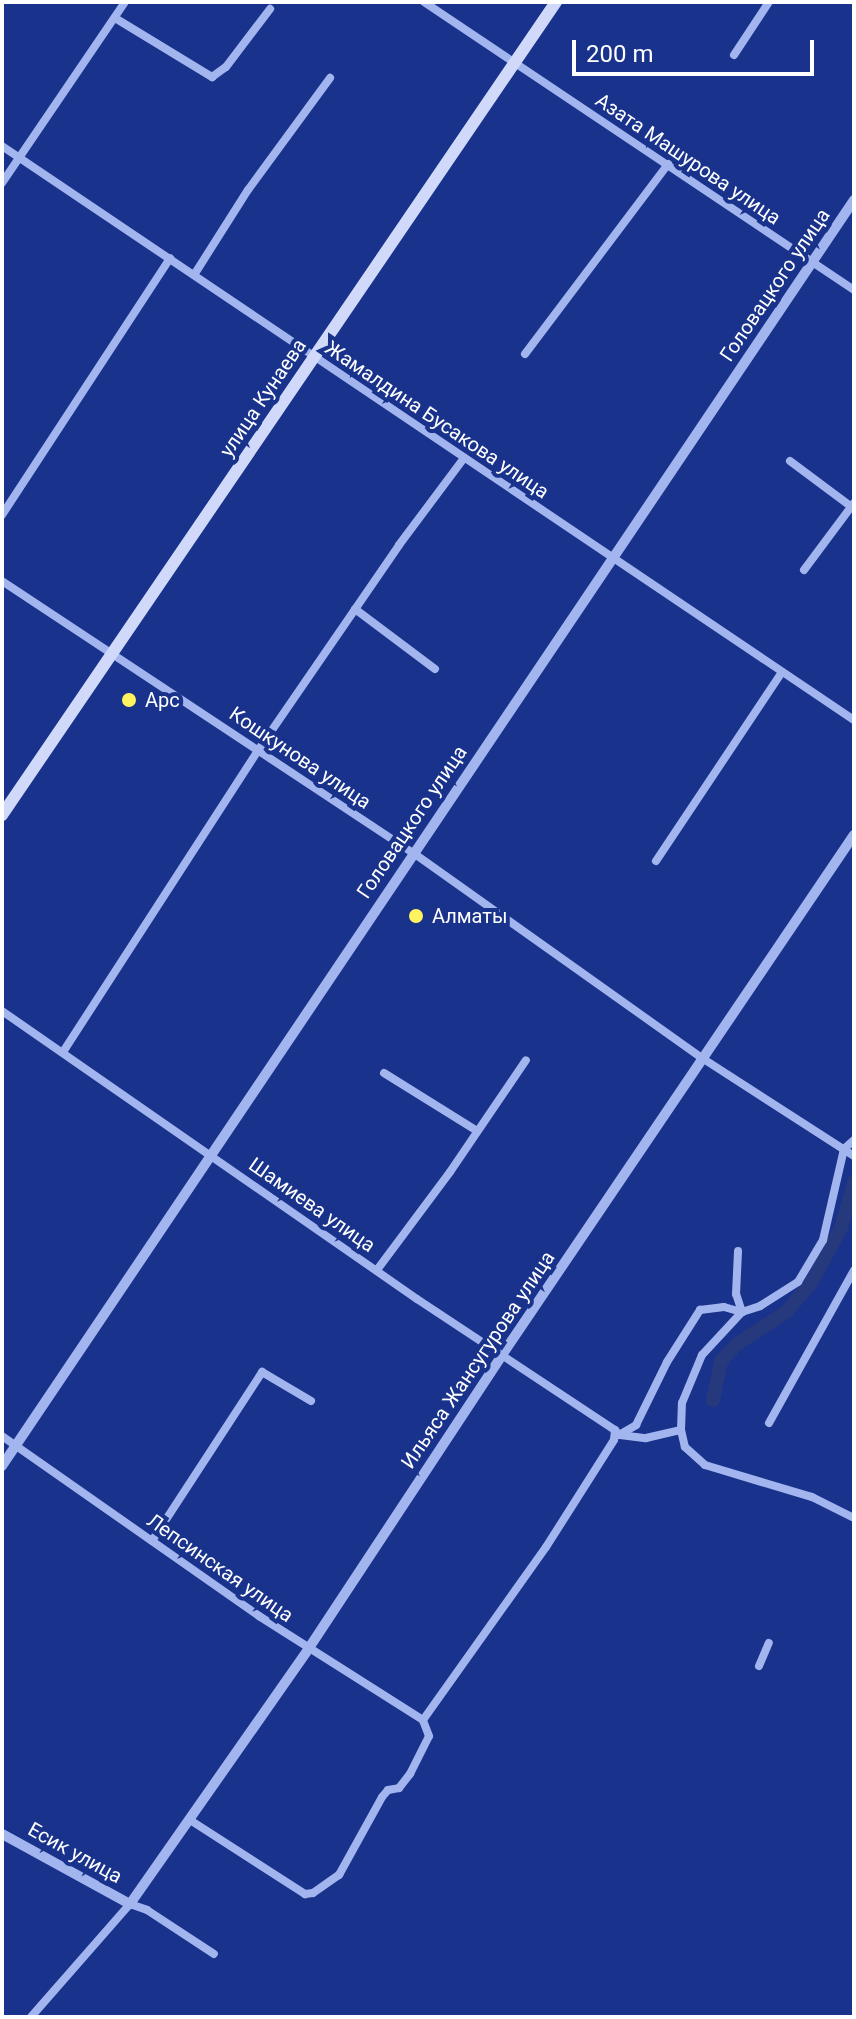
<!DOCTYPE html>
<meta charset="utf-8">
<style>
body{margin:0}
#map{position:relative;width:856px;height:2019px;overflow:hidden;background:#19328b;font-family:Roboto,sans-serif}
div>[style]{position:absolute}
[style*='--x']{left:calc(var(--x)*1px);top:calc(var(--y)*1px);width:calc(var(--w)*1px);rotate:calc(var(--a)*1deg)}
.river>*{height:14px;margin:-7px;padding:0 7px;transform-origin:7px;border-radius:7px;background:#26397d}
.minor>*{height:8px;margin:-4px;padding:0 4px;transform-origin:4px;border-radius:4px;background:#a3b5ee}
.tertiary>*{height:10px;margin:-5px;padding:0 5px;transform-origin:5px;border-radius:5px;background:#a3b5ee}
.secondary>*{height:12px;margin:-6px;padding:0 6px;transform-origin:6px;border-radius:6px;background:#d0d9fa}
.dots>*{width:22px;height:22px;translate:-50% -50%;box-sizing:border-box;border:4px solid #19328b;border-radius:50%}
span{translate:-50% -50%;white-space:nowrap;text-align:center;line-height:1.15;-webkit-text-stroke:8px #19328b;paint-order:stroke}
.street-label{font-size:20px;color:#fff}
.poi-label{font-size:20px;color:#fff}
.left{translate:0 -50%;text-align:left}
.frame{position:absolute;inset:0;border:4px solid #fff;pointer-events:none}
.scale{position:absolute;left:572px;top:40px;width:242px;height:36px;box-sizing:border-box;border:4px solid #fff;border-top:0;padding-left:10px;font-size:24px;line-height:28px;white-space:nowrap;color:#fff;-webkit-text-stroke:6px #19328b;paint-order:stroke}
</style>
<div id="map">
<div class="river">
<i style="--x:713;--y:1400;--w:40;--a:-78"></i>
<i style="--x:721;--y:1361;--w:23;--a:-47"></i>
<i style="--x:737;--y:1344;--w:59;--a:-33.1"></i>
<i style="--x:786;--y:1312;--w:38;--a:-49"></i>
<i style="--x:811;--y:1283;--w:63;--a:-61.4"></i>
<i style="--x:841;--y:1228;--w:48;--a:-74.2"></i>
</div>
<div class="minor">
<i style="--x:424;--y:2;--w:518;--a:33.81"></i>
<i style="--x:115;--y:18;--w:114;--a:31.3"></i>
<i style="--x:212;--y:77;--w:17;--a:-36"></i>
<i style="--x:226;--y:67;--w:73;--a:-52.8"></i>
<i style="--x:734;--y:55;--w:64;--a:-56.6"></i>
<i style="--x:2;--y:146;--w:1027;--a:33.97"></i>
<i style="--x:2;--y:183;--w:219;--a:-55.8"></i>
<i style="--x:194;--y:275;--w:101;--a:-57.6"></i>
<i style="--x:248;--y:190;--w:139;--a:-53.8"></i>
<i style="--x:525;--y:354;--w:238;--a:-53"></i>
<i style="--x:790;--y:461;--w:79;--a:36.7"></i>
<i style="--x:2;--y:515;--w:307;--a:-56.8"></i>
<i style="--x:804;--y:570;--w:84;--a:-53.3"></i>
<i style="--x:2;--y:581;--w:491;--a:33.5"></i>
<i style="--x:412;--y:852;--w:356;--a:35.4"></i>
<i style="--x:702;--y:1058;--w:181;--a:32.8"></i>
<i style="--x:355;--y:609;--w:100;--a:36.9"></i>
<i style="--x:656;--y:861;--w:227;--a:-56.3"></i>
<i style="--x:2;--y:1011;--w:505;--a:34.76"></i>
<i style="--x:417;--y:1299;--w:237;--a:33.5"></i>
<i style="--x:615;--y:1430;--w:10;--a:96"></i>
<i style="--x:614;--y:1440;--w:127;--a:122.4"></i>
<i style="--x:546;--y:1547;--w:212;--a:125.4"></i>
<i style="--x:63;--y:1052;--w:361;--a:-57.1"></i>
<i style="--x:259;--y:749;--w:247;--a:-55.5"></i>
<i style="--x:399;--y:545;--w:109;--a:-53.2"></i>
<i style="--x:384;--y:1073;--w:110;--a:31.9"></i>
<i style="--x:377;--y:1270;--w:122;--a:-53.3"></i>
<i style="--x:450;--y:1172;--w:135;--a:-55.8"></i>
<i style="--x:769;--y:1423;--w:175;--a:-60.9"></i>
<i style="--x:615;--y:1430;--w:6;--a:51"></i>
<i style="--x:619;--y:1435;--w:20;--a:-30"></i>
<i style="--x:636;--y:1425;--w:70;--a:-63.8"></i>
<i style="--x:667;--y:1362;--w:62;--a:-57.6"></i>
<i style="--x:700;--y:1310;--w:24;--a:-7"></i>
<i style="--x:724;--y:1307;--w:19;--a:16"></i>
<i style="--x:742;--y:1312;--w:19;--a:-18"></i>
<i style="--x:760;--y:1306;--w:45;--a:-32.3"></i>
<i style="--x:798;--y:1282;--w:49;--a:-59.2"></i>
<i style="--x:823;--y:1240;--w:93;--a:-77"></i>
<i style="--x:844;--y:1149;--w:13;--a:-42"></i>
<i style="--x:681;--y:1430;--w:27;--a:-88"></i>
<i style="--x:682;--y:1403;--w:52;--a:-67.4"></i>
<i style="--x:702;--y:1355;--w:59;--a:-47.1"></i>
<i style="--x:742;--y:1312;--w:19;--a:-108"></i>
<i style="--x:736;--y:1294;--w:43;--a:-87.3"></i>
<i style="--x:620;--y:1435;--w:26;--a:7"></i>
<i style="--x:646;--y:1438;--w:36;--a:-13"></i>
<i style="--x:681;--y:1430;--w:17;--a:77"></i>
<i style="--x:685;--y:1447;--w:27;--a:42"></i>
<i style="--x:705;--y:1465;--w:112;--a:16.7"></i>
<i style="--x:812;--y:1497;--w:47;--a:26.6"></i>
<i style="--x:2;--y:1436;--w:314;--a:35"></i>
<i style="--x:259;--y:1616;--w:194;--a:32.4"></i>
<i style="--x:152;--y:1541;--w:202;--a:-56.9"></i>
<i style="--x:262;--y:1372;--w:57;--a:30.6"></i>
<i style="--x:759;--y:1666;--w:25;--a:-67"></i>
<i style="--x:190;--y:1820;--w:137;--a:32.8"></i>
<i style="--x:305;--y:1894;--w:8;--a:-7"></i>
<i style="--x:313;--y:1893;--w:32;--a:-35"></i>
<i style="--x:339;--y:1875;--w:89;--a:-61.1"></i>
<i style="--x:382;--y:1797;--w:9;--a:-49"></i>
<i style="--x:388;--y:1790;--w:11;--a:-10"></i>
<i style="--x:399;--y:1788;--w:18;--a:-52"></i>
<i style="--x:410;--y:1774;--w:42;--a:-63.4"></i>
<i style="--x:429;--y:1736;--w:17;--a:-111"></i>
<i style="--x:31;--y:2017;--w:150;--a:-48.8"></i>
<i style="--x:130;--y:1904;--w:18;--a:19"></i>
<i style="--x:147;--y:1910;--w:80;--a:33.3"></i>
</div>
<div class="tertiary">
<i style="--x:2;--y:1466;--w:1526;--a:-56.06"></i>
<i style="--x:2;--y:1834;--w:146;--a:28.7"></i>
<i style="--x:130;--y:1904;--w:312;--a:-55"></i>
<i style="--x:309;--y:1648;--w:351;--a:-56.6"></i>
<i style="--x:502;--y:1355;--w:628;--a:-55.91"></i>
</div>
<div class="secondary">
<i style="--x:2;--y:815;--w:984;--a:-55.73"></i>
</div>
<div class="dots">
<i style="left:129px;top:700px;background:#fff460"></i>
<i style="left:416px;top:916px;background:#fff460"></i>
</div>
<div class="street-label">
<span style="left:688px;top:159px;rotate:34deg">Азата Машурова улица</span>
<span style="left:775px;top:285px;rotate:-56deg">Головацкого улица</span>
<span style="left:263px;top:398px;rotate:-56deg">улица Кунаева</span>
<span style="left:437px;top:420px;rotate:34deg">Жамалдина Бусакова улица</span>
<span style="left:300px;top:758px;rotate:34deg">Кошкунова улица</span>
<span style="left:412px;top:822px;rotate:-56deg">Головацкого улица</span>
<span style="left:312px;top:1205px;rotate:35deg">Шамиева улица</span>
<span style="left:478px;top:1360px;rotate:-56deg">Ильяса Жансугурова улица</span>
<span style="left:220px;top:1568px;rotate:35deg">Лепсинская улица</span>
<span style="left:75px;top:1853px;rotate:29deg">Есик улица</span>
</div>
<div class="poi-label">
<span class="left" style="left:145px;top:700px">Арс</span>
<span class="left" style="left:432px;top:916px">Алматы</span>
</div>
<div class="frame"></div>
<div class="scale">200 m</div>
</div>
